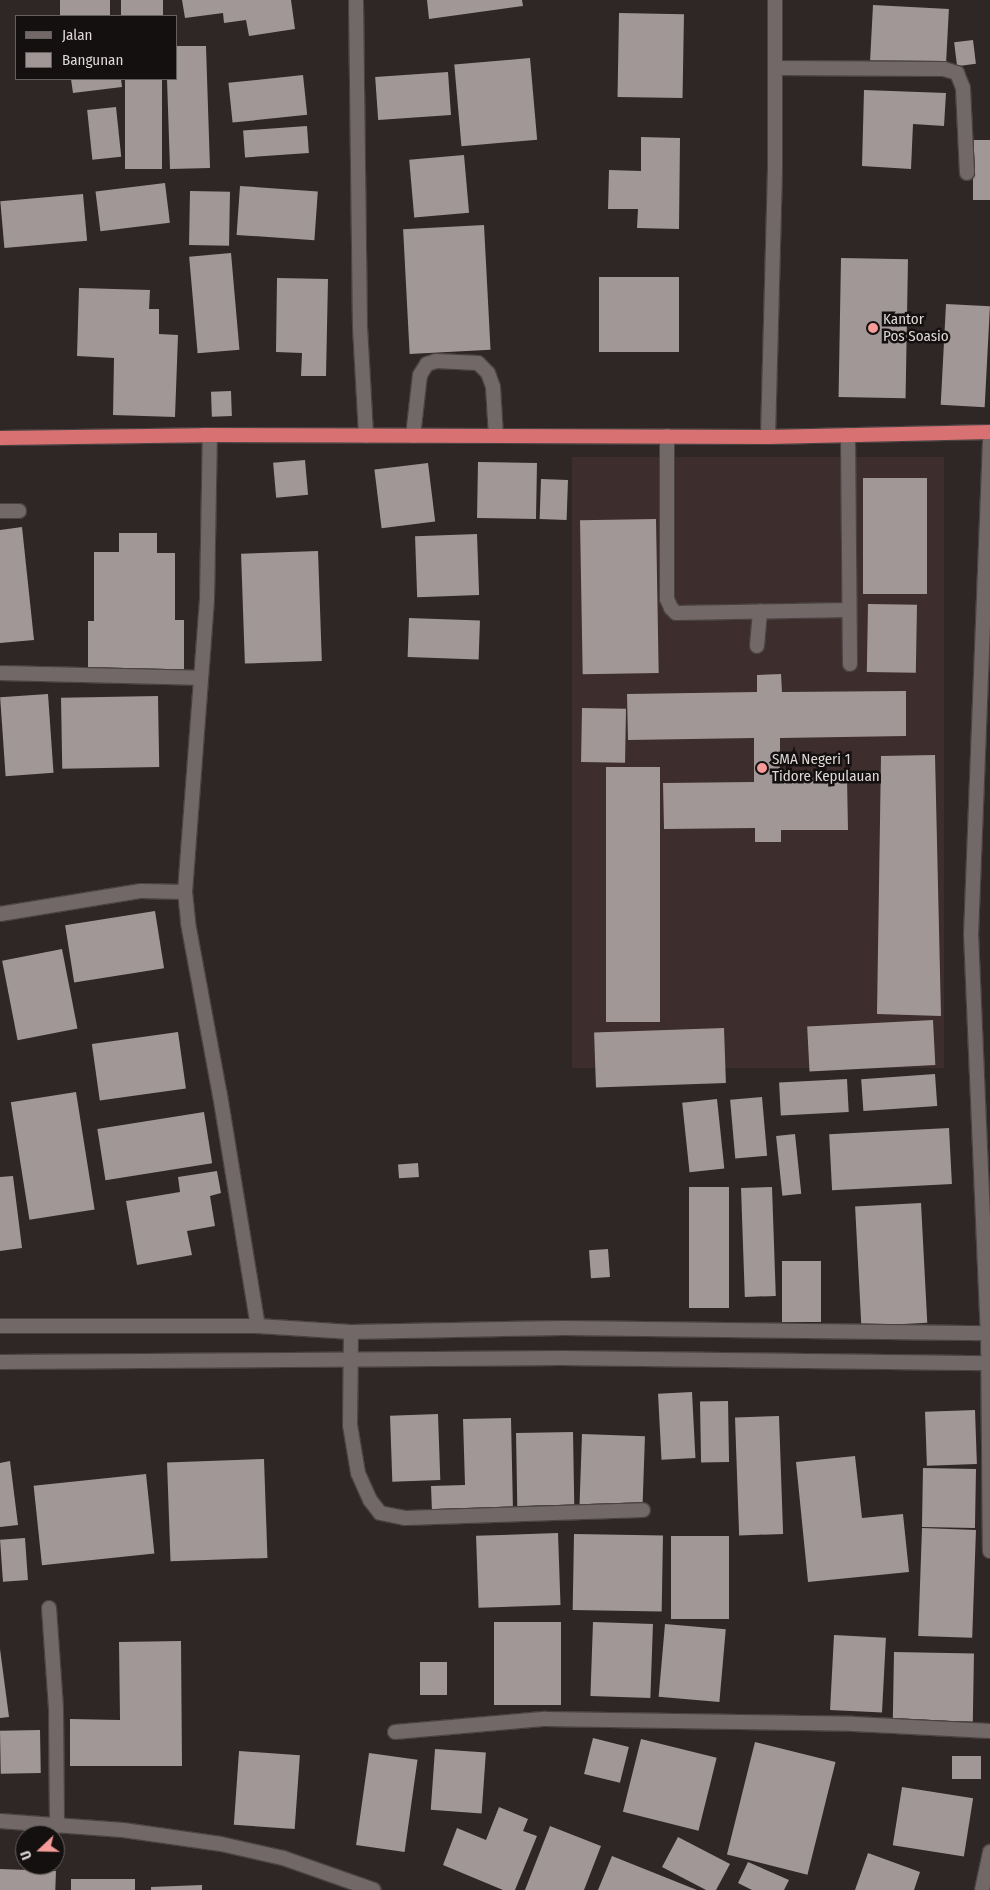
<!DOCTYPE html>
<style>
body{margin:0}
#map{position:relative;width:990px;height:1890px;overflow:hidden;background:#2f2626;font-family:"Fira Sans Condensed",sans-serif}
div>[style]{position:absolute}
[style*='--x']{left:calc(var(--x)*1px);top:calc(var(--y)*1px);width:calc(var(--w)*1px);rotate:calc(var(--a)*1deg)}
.built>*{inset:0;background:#3d2d2d;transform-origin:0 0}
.building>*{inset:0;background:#a29797;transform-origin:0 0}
.roads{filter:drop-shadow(1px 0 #4b4343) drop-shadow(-1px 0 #4b4343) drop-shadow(0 1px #4b4343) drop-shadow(0 -1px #4b4343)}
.service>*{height:14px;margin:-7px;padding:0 7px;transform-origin:7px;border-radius:7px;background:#726867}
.minor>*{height:14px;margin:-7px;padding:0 7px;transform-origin:7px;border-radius:7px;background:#726867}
.tertiary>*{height:14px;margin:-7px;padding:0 7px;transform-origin:7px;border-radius:7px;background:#726867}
.trunk>*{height:14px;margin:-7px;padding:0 7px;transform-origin:7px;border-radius:7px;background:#d77172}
.dots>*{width:14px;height:14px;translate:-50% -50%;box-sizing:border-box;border:2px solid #141010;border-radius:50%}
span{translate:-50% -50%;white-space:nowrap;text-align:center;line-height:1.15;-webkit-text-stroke:5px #141010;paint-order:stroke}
.poi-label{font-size:15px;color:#ded8d8}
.left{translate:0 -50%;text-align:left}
.legend{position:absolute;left:15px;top:15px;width:162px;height:65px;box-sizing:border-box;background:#141010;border:1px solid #656060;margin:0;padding:6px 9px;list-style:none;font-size:15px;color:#ded8d8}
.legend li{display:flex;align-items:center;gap:10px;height:25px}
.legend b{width:25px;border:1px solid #656060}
.north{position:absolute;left:15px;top:1825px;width:50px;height:50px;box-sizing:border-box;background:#141010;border:1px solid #656060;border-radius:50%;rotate:249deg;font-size:14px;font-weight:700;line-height:20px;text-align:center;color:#ded8d8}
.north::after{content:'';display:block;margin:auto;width:18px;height:22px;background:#f59b9a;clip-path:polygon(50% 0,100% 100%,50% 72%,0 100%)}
</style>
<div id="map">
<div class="built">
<i style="left:944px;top:457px;width:611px;height:372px;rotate:90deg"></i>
</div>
<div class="building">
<i style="left:60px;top:0;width:50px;height:16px"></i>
<i style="left:121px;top:0;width:42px;height:16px"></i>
<i style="clip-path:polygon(182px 0,291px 0,295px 29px,249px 36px,246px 20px,224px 23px,223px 13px,185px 18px)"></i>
<i style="clip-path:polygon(427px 0,522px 0,523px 6px,429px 19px)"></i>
<i style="left:873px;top:5px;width:76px;height:59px;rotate:3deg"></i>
<i style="left:619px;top:13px;width:65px;height:84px;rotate:1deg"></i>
<i style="left:973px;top:40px;width:24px;height:19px;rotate:83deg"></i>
<i style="clip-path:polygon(176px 46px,206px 46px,210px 168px,170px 169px,167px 79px,176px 79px)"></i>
<i style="left:530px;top:58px;width:82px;height:76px;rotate:85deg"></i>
<i style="left:448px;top:72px;width:43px;height:73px;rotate:86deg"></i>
<i style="left:303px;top:75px;width:40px;height:75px;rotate:84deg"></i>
<i style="clip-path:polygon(71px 79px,121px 79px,122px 87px,73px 93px)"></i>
<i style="left:125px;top:79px;width:37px;height:90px"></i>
<i style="clip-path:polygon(864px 90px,946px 93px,944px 126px,913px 124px,911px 169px,862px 166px)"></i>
<i style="left:116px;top:107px;width:50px;height:29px;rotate:84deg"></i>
<i style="left:307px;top:126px;width:27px;height:64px;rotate:86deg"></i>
<i style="clip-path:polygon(641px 137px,680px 138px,679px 229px,637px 228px,638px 209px,608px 209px,609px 170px,641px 171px)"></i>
<i style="left:973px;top:140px;width:17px;height:60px"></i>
<i style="left:464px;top:155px;width:58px;height:55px;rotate:85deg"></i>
<i style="left:165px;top:183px;width:40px;height:70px;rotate:83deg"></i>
<i style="left:240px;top:186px;width:78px;height:49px;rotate:4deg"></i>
<i style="left:190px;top:191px;width:40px;height:54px;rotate:1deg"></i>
<i style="left:83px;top:194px;width:47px;height:83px;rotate:85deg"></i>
<i style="left:484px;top:225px;width:125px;height:81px;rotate:87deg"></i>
<i style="left:231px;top:253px;width:97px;height:42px;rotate:85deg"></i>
<i style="left:841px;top:258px;width:67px;height:139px;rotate:1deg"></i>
<i style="left:599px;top:277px;width:80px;height:75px"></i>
<i style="clip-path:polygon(277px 278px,328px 279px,326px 376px,301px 376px,302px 353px,276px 352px)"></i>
<i style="clip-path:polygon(79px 288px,150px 290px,149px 309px,159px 309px,159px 334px,178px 335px,175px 417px,113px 415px,114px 358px,77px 356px)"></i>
<i style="left:946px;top:304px;width:44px;height:101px;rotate:3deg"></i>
<i style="left:231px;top:391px;width:25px;height:20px;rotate:88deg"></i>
<i style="left:305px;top:460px;width:35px;height:32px;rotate:85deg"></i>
<i style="left:478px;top:462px;width:59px;height:56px;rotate:1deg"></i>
<i style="left:428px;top:463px;width:59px;height:54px;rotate:83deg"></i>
<i style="left:863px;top:478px;width:64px;height:116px"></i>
<i style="left:541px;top:479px;width:27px;height:40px;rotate:2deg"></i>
<i style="left:656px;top:519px;width:154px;height:76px;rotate:89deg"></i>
<i style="clip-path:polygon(22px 527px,34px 640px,0 643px,0 530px)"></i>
<i style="clip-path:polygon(119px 533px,157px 533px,157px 553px,175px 553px,175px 620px,184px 620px,184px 670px,88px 670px,88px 621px,94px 621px,94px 552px,119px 552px)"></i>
<i style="left:477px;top:534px;width:61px;height:62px;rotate:88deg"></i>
<i style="left:318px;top:551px;width:110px;height:77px;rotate:88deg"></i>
<i style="left:868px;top:604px;width:49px;height:68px;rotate:1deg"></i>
<i style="left:409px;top:618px;width:71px;height:39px;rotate:2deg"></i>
<i style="clip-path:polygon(781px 674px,782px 692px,906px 691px,906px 736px,780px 738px,780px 778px,847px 777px,848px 830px,781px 830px,781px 842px,755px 842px,755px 828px,664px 829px,663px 783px,754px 782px,754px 738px,628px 740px,627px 694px,757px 692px,757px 675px)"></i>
<i style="left:48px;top:694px;width:79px;height:48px;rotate:86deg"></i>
<i style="left:158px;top:696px;width:71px;height:97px;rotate:89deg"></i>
<i style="left:582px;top:708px;width:44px;height:54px;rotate:1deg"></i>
<i style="clip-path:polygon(935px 755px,941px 1016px,877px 1014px,881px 756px)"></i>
<i style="left:606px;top:767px;width:54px;height:255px"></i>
<i style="left:155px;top:911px;width:58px;height:91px;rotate:81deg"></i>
<i style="left:62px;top:949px;width:81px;height:61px;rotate:79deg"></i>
<i style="left:933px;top:1020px;width:45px;height:126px;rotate:87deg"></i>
<i style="left:724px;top:1028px;width:55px;height:130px;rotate:88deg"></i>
<i style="left:178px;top:1032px;width:57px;height:87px;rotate:82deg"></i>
<i style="left:935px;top:1074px;width:32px;height:74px;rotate:86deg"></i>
<i style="left:847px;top:1079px;width:33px;height:68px;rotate:87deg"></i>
<i style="left:76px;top:1092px;width:119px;height:66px;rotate:81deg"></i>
<i style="left:762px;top:1097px;width:59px;height:32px;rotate:85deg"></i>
<i style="left:717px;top:1099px;width:70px;height:35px;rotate:84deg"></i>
<i style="left:204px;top:1112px;width:52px;height:108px;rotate:81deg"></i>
<i style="left:949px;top:1128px;width:56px;height:120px;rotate:87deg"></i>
<i style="left:795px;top:1134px;width:60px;height:19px;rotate:84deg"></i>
<i style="left:418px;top:1163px;width:14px;height:20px;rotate:86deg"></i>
<i style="clip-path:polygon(217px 1171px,221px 1193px,210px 1196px,215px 1226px,187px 1231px,192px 1255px,137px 1265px,126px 1201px,180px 1192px,178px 1177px)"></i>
<i style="clip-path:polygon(13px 1176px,22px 1248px,0 1251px,0 1177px)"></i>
<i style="left:689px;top:1187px;width:40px;height:121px"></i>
<i style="left:772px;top:1187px;width:109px;height:31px;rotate:88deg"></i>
<i style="left:921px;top:1203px;width:120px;height:66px;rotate:87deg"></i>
<i style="left:608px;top:1249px;width:28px;height:19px;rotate:86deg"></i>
<i style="left:782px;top:1261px;width:39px;height:61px"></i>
<i style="left:692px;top:1392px;width:66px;height:34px;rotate:87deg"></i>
<i style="left:728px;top:1401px;width:61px;height:28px;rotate:89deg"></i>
<i style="left:975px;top:1410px;width:54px;height:50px;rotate:88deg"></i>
<i style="left:438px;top:1414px;width:66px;height:48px;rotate:88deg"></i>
<i style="left:779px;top:1416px;width:118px;height:44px;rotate:88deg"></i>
<i style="clip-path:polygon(511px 1418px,513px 1511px,432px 1512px,431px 1486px,465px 1485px,463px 1419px)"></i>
<i style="left:573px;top:1432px;width:73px;height:57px;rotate:89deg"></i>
<i style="left:582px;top:1434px;width:63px;height:71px;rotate:2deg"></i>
<i style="clip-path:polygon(855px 1456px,862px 1518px,903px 1514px,909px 1572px,808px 1582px,796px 1462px)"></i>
<i style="left:264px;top:1459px;width:99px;height:97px;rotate:88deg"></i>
<i style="clip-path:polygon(10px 1461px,18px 1525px,0 1527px,0 1463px)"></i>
<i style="left:923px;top:1468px;width:53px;height:59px;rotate:1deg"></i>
<i style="left:146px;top:1474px;width:80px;height:113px;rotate:84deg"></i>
<i style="left:922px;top:1528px;width:54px;height:108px;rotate:2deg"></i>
<i style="left:558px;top:1533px;width:72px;height:82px;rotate:88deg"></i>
<i style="left:574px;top:1534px;width:89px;height:76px;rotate:1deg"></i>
<i style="left:671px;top:1536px;width:58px;height:83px"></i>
<i style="left:25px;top:1538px;width:42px;height:25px;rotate:86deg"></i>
<i style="left:494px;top:1622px;width:67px;height:83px"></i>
<i style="left:593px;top:1622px;width:60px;height:74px;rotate:2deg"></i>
<i style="left:665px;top:1624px;width:61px;height:73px;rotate:5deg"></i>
<i style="left:834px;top:1635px;width:52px;height:75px;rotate:3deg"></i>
<i style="clip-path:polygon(181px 1641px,182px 1766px,70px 1766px,70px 1719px,120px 1720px,119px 1642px)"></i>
<i style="clip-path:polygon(0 1649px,9px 1717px,0 1718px)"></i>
<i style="left:894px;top:1652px;width:80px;height:68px;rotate:1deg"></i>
<i style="left:420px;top:1662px;width:27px;height:33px"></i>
<i style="left:40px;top:1730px;width:43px;height:40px;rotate:89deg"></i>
<i style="left:593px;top:1738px;width:37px;height:37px;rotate:14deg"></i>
<i style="left:641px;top:1739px;width:78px;height:75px;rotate:14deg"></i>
<i style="left:755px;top:1742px;width:83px;height:116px;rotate:14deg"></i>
<i style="left:435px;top:1749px;width:51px;height:61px;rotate:4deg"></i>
<i style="left:239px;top:1751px;width:61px;height:74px;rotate:4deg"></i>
<i style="left:369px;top:1753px;width:49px;height:93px;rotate:8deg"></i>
<i style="left:952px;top:1756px;width:29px;height:23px"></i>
<i style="left:902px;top:1787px;width:72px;height:59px;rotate:9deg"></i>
<i style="clip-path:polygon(499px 1807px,528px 1819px,523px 1831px,537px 1836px,515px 1890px,503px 1890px,443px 1865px,457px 1828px,486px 1840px)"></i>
<i style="clip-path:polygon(550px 1826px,601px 1846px,584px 1890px,525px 1890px)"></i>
<i style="clip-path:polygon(678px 1837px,730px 1864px,716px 1890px,706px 1890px,662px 1867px)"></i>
<i style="clip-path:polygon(868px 1853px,920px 1872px,914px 1890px,855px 1890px)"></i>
<i style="clip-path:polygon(612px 1856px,697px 1890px,598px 1890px)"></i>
<i style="clip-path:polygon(748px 1862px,789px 1880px,784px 1890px,752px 1890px,738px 1883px)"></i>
<i style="left:0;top:1869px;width:56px;height:21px;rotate:2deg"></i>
<i style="left:71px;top:1879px;width:64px;height:11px"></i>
<i style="clip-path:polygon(202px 1885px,202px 1890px,151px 1890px,151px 1887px)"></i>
</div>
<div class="roads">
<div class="service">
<i style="--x:775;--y:68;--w:169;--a:0.3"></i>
<i style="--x:944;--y:69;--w:14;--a:17"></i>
<i style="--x:957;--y:73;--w:16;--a:68"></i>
<i style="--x:963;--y:88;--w:85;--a:87.3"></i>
<i style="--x:848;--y:435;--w:229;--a:89.5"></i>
<i style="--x:413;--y:436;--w:61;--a:-83.5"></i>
<i style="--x:420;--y:375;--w:13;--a:-58"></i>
<i style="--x:427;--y:364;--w:9;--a:-18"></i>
<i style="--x:436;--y:361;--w:42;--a:2.7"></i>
<i style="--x:478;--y:363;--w:14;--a:45"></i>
<i style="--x:488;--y:373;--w:15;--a:70"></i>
<i style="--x:493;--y:387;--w:49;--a:86.5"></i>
<i style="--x:667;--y:436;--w:163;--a:90"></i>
<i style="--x:667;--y:599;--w:10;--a:66"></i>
<i style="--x:671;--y:608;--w:7;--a:45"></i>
<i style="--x:676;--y:613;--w:173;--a:-1"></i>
<i style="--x:0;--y:511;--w:19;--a:0"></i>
<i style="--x:757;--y:646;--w:35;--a:-85"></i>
</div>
<div class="minor">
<i style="--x:356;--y:0;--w:327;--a:89.3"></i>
<i style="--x:360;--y:327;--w:109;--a:86.8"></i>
<i style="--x:768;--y:437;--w:267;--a:-88.5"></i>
<i style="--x:775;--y:170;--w:170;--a:-90"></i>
<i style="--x:990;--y:441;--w:492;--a:92.2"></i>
<i style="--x:971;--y:933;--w:400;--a:87.6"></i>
<i style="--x:988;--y:1333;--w:218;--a:89.5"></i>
<i style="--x:0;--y:673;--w:201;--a:1.4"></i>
<i style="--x:185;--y:892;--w:293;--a:-85.7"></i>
<i style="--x:207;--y:600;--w:165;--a:-89"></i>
<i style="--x:0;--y:914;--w:143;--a:-9.3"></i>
<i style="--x:141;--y:891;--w:44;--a:1.3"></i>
<i style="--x:185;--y:892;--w:31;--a:84"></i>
<i style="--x:188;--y:923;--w:175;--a:79.5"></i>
<i style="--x:220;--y:1095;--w:234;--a:80.7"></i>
<i style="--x:351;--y:1332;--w:93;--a:90.6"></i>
<i style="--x:350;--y:1425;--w:49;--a:80.5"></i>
<i style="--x:358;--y:1473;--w:30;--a:66"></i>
<i style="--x:370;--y:1500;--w:16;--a:52"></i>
<i style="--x:380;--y:1513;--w:25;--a:11"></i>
<i style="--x:405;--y:1518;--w:238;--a:-1.9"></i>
<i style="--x:49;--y:1608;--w:101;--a:86"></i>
<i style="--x:56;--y:1709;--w:117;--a:89.5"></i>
<i style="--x:395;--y:1732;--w:151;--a:-5"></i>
<i style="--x:545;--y:1719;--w:308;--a:0.9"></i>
<i style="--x:853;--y:1724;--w:137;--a:2.9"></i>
<i style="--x:0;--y:1821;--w:123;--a:4.2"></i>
<i style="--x:123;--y:1830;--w:99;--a:8.1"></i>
<i style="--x:221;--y:1844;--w:64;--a:12.7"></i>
<i style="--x:283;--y:1858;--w:96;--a:19.4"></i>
<i style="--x:982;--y:1890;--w:39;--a:-78"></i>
</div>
<div class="tertiary">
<i style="--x:0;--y:1326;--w:258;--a:0"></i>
<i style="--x:258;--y:1326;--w:93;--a:3.7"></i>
<i style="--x:351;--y:1332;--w:213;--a:-1.1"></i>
<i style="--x:564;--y:1328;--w:424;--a:0.7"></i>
<i style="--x:988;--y:1333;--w:3;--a:45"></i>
<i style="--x:0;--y:1362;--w:561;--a:-0.41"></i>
<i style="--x:561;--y:1358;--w:429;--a:0.7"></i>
</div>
<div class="trunk">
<i style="--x:0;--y:438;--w:203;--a:-0.8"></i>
<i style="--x:203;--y:435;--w:565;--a:0.2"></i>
<i style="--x:768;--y:437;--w:222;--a:-1.3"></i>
</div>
</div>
<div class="dots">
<i style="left:873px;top:328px;background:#f59b9a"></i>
<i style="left:762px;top:768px;background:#f59b9a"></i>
</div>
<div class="poi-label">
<span class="left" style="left:883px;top:328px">Kantor<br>Pos Soasio</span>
<span class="left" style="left:772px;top:768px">SMA Negeri 1<br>Tidore Kepulauan</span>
</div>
<ul class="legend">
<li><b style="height:6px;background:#726867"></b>Jalan</li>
<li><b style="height:14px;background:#a29797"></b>Bangunan</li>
</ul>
<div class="north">U</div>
</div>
